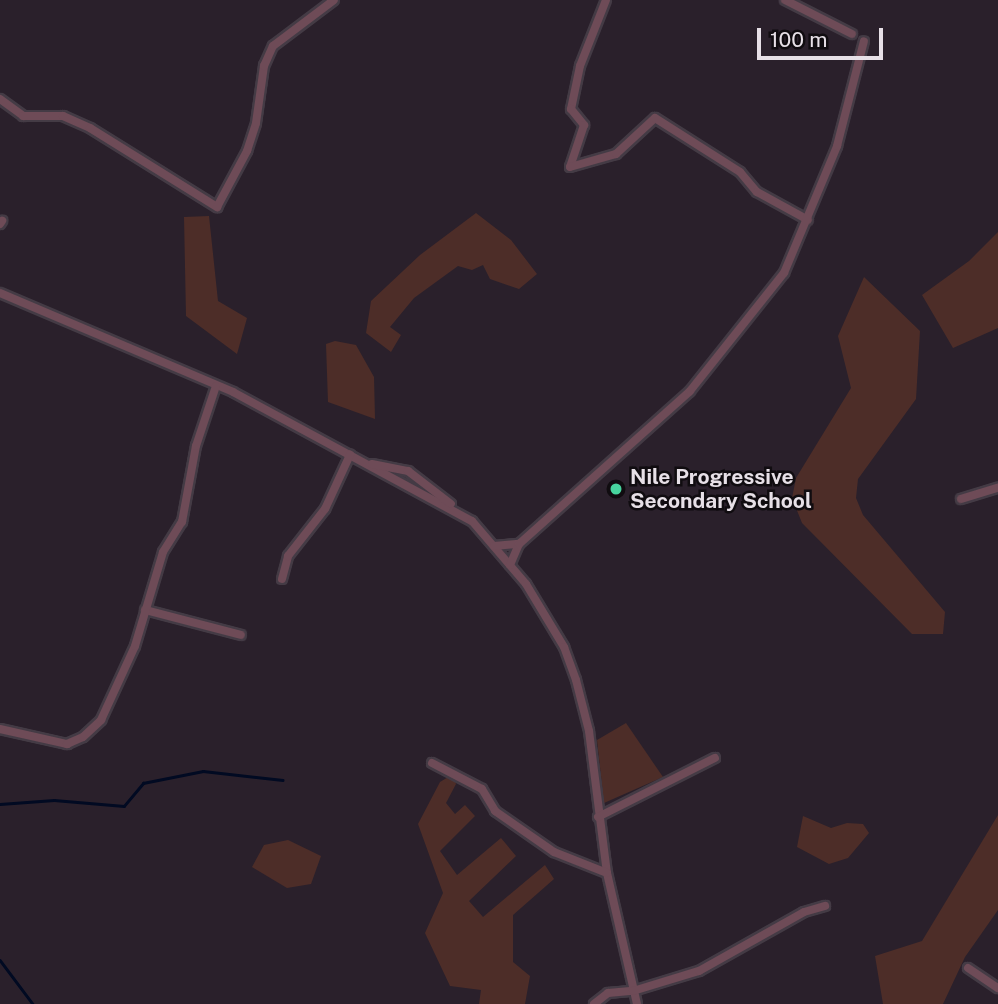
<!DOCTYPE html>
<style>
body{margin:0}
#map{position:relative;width:998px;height:1004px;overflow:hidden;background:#2a202b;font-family:"Public Sans",sans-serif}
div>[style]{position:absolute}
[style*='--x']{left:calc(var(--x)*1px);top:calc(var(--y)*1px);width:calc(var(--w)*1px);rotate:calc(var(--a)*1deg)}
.green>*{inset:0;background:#4d2d28}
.stream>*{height:2.5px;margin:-1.25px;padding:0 1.25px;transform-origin:1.25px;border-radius:1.25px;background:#010a22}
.roads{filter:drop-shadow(2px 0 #443b45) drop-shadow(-2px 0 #443b45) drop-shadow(0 2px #443b45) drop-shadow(0 -2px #443b45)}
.minor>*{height:8px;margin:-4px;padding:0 4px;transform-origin:4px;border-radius:4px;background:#6e4b57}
.dots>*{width:19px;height:19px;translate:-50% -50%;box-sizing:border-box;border:4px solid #100c10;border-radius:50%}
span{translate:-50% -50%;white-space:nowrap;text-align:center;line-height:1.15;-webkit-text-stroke:5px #100c10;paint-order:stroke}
.poi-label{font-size:21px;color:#e7e0e7;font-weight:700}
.left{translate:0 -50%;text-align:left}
.scale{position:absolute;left:757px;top:28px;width:126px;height:32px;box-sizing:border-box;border:4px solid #e7e0e7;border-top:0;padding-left:9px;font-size:21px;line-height:24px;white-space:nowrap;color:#e7e0e7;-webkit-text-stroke:5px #100c10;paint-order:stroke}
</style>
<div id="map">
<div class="green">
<i style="clip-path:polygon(476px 213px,511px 240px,537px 274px,519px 289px,490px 279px,483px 265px,472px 270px,458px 266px,414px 298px,390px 327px,401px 335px,391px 352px,366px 333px,371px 301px,420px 255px)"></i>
<i style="clip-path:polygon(209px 216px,218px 301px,247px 318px,237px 354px,186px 316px,184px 217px)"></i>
<i style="clip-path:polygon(998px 232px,998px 328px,953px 348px,922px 295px,969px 261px)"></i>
<i style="clip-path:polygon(864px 277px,920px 331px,916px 399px,858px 479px,856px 498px,863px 515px,945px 612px,943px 634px,912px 634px,802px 523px,792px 498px,796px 478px,851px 388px,838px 336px)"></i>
<i style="clip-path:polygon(335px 341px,356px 345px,374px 377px,375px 419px,328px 402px,326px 344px)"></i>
<i style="clip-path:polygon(626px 723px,663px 777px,604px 803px,597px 740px)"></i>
<i style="clip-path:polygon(453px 774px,456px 784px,446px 803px,455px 814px,465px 805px,475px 816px,440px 851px,457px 875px,501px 838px,516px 856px,469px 901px,483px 917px,545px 865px,554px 879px,513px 915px,513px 962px,530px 976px,525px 1004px,479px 1004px,481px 990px,450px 986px,425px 933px,443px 893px,418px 824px,440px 782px)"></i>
<i style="clip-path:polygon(998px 776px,998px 910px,965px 957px,943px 1004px,883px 1004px,875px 956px,922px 941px,998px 815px)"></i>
<i style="clip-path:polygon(803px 816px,831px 828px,847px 823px,863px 824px,869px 833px,848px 858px,829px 864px,797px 847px)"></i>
<i style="clip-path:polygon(288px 840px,321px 856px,311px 884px,287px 888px,252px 867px,264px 845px)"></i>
</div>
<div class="stream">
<i style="--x:0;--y:804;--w:54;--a:-4.2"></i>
<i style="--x:54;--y:800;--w:70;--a:4.9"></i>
<i style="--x:124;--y:806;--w:30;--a:-50"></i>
<i style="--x:143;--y:783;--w:61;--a:-11.3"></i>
<i style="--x:203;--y:771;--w:80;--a:6.5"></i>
<i style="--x:0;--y:960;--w:55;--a:53.1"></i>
</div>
<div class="roads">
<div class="minor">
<i style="--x:606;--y:0;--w:71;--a:111.5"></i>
<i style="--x:580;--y:66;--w:44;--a:101.8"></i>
<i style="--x:571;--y:109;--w:21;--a:51"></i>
<i style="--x:584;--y:125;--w:44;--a:108.4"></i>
<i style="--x:570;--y:167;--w:48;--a:-15.8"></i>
<i style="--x:616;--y:154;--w:53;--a:-42.7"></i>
<i style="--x:655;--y:118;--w:101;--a:32.4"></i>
<i style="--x:740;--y:172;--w:26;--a:50"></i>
<i style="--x:757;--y:192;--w:58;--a:28.8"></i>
<i style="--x:785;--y:0;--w:75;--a:26.9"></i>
<i style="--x:0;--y:99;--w:29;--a:36"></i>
<i style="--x:23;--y:116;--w:40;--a:0"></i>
<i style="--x:63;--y:116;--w:30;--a:24"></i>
<i style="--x:90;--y:128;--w:150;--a:31.9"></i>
<i style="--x:217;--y:207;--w:64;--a:-61.8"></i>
<i style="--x:247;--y:151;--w:29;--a:-72"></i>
<i style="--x:256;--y:123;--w:58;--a:-82"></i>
<i style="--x:264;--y:66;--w:22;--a:-66"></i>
<i style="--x:273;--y:46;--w:76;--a:-37"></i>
<i style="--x:0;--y:224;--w:4;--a:-56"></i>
<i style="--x:0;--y:293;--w:253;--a:23"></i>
<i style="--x:233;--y:392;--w:272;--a:28.4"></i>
<i style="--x:472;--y:521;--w:83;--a:49.4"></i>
<i style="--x:526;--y:584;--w:74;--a:58.9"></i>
<i style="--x:564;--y:647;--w:35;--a:70"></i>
<i style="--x:576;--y:680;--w:53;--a:75.7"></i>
<i style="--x:589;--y:731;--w:143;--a:82.8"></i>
<i style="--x:607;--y:873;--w:134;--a:77.1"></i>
<i style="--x:372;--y:464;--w:37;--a:11"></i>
<i style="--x:408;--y:471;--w:54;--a:37.5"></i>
<i style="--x:961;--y:499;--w:39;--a:-17"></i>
<i style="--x:494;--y:546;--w:25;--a:-5"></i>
<i style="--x:510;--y:565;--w:23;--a:-67"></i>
<i style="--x:519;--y:544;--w:229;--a:-41.8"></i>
<i style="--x:690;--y:391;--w:151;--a:-51.5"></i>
<i style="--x:784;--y:273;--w:138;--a:-67.3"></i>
<i style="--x:837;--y:146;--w:108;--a:-75.6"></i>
<i style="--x:282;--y:579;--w:24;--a:-75"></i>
<i style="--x:288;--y:556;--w:60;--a:-51.8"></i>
<i style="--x:325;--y:509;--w:60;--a:-65.2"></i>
<i style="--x:145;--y:610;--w:99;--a:14.6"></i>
<i style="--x:0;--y:729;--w:69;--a:12.6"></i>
<i style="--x:67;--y:744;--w:17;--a:-24"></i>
<i style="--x:83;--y:737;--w:25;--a:-43"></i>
<i style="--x:101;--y:720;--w:81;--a:-65.3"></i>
<i style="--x:135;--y:646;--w:98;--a:-73.4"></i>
<i style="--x:163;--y:552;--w:36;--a:-58"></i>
<i style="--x:182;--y:522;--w:77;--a:-79.6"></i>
<i style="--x:196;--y:446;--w:63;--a:-71.6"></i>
<i style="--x:432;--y:763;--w:56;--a:27.5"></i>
<i style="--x:482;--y:789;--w:26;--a:59"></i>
<i style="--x:495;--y:811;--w:72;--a:34.8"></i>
<i style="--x:554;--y:852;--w:57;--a:21.6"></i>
<i style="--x:598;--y:817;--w:131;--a:-26.8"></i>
<i style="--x:968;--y:968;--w:36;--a:34"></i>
<i style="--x:594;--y:1004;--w:18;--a:-38"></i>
<i style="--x:608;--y:993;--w:25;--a:-5"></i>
<i style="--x:633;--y:991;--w:69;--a:-16.9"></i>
<i style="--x:699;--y:971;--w:120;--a:-29.3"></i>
<i style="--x:804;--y:912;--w:22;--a:-16"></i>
</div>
</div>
<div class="dots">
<i style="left:616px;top:489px;background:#47d49e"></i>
</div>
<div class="poi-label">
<span class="left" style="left:630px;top:489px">Nile Progressive<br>Secondary School</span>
</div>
<div class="scale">100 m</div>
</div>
